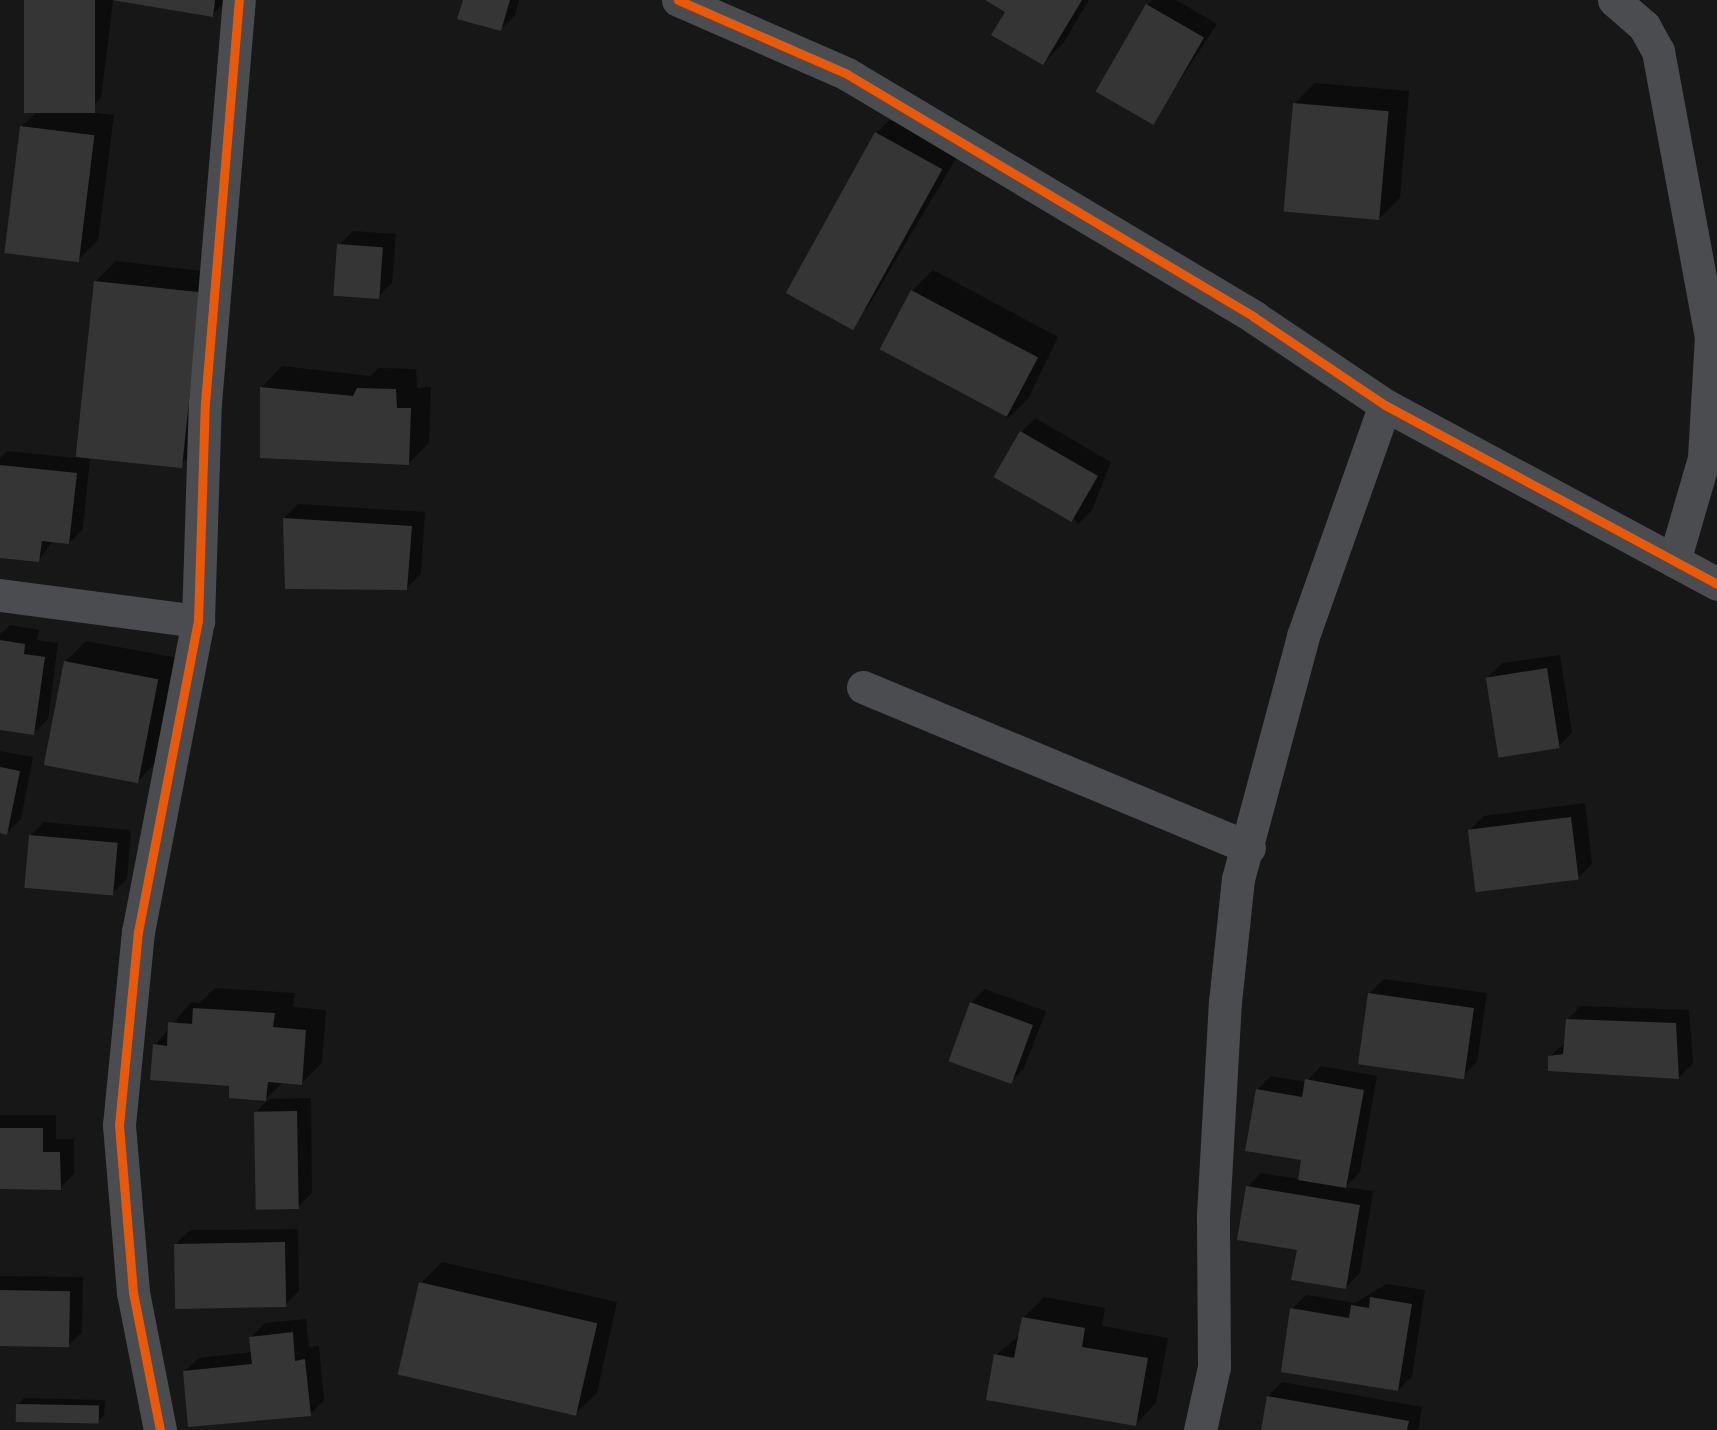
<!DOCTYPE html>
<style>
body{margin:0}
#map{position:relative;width:1717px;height:1430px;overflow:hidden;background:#171717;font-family:"Open Sans",sans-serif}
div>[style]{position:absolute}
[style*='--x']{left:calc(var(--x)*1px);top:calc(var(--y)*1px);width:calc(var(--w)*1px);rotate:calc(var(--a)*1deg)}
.shadow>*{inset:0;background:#0007}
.building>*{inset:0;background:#353536;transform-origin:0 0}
.street>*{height:33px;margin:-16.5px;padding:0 16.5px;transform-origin:16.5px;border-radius:16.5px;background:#4b4c50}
.cycleway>*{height:9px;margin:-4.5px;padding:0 4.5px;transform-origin:4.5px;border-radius:4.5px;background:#e8590c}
span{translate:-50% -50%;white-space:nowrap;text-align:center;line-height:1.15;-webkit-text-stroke:4.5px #111113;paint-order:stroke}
</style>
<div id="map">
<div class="shadow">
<i style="clip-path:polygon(25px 0,113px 0,101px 98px,87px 112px,114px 115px,98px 240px,77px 261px,21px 127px,35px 114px)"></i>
<i style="clip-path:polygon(113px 0,227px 0,212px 15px)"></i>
<i style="clip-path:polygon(465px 0,519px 0,515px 15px,501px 29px)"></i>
<i style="clip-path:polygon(988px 0,1089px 0,1064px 42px,1043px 63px,1007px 11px)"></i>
<i style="clip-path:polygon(1152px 0,1176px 0,1217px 24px,1152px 123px,1147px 5px)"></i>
<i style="clip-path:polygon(1315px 83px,1409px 91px,1400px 198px,1379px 219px,1294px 104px)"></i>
<i style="clip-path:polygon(897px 113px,962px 148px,868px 307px,848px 327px,876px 133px)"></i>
<i style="clip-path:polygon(353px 231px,396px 234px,392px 283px,378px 297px,339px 245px)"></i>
<i style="clip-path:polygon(116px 261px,219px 273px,198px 447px,177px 468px,90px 458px,83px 529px,69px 543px,53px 541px,38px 561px,0 542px,0 458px,7px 451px,75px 458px,95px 282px)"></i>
<i style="clip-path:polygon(933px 270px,1058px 337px,1028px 399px,1007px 419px,912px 291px)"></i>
<i style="clip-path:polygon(282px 366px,370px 376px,379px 368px,416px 369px,417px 388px,431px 387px,429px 443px,408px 464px,261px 457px,262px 387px)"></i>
<i style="clip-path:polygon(1035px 418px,1111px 462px,1092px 510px,1078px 524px,1021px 432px)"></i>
<i style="clip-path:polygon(298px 504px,425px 512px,421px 574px,407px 588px,284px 518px)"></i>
<i style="clip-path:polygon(10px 625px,39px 630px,37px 640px,58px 643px,48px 719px,34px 733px,0 728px,0 635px)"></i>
<i style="clip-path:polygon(86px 641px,178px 658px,158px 760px,138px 781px,65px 662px)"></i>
<i style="clip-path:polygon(1560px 655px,1572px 733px,1558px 747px,1488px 677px,1502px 663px)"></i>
<i style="clip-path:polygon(0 751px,33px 757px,21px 819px,6px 833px,0 832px)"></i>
<i style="clip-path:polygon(1585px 803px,1592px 864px,1578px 878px,1470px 830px,1484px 816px)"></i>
<i style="clip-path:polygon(44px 822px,131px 830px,127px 879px,113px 893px,30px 836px)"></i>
<i style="clip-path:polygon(1384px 979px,1487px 993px,1477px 1062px,1463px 1076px,1370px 993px)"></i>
<i style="clip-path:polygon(215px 988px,295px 993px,293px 1007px,326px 1010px,322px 1063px,302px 1083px,283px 1082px,266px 1099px,311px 1098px,312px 1193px,298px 1207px,255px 1113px,269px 1099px,230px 1097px,231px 1085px,155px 1045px,191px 1002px,200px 1003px)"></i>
<i style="clip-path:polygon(985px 989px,1046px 1011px,1024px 1068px,1010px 1082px,971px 1003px)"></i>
<i style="clip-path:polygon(1581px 1006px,1689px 1010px,1693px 1063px,1679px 1077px,1550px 1057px,1565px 1042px,1567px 1020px)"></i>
<i style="clip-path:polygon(1321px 1066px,1377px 1076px,1360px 1172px,1345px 1187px,1373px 1191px,1360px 1273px,1346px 1287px,1298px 1248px,1247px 1187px,1261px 1173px,1299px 1179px,1303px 1159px,1257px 1090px,1271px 1076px,1306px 1082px)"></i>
<i style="clip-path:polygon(0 1115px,56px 1115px,56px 1139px,74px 1139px,74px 1174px,60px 1188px,0 1188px)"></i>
<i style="clip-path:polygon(298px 1229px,299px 1291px,285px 1305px,176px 1244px,190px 1230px)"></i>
<i style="clip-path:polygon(442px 1262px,617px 1302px,597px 1393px,576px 1413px,421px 1283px)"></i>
<i style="clip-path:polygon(0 1276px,83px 1277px,82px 1332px,68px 1346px,0 1345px)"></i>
<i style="clip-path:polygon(1386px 1284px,1425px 1290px,1412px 1376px,1398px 1390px,1292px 1309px,1306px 1295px,1355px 1303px)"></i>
<i style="clip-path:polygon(1044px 1297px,1105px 1308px,1102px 1326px,1168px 1338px,1156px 1403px,1136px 1424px,996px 1355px,1020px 1335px,1023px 1318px)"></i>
<i style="clip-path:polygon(306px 1319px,309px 1347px,319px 1346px,324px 1400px,310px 1414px,184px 1372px,198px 1358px,252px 1352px,251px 1337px,265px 1323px)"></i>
<i style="clip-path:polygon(1282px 1382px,1422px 1407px,1418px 1430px,1262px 1430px,1268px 1396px)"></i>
<i style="clip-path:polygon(24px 1398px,105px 1400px,104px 1415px,98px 1422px,18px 1405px)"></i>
</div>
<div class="building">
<i style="left:24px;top:0;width:71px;height:113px"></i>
<i style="clip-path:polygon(112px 0,215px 0,213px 17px)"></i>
<i style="clip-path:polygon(463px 0,510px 0,501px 31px,457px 19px)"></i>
<i style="clip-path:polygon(985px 0,1082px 0,1043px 65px,991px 35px,1005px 12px)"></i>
<i style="left:1146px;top:4px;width:67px;height:101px;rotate:30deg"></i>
<i style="left:1293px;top:103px;width:96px;height:109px;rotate:5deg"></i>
<i style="left:20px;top:126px;width:75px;height:128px;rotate:7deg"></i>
<i style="left:875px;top:132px;width:77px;height:184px;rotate:29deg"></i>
<i style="left:337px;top:244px;width:46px;height:52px;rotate:4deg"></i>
<i style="left:94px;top:281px;width:107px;height:177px;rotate:6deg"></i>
<i style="left:911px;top:290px;width:144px;height:67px;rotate:28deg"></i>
<i style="clip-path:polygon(260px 387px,353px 396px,357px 388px,396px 389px,397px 408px,411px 408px,409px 465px,260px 458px)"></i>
<i style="left:1020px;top:431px;width:90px;height:53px;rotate:30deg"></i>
<i style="clip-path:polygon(0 465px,77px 473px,69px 544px,42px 541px,39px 562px,0 558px)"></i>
<i style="clip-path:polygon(283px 518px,412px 526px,407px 590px,285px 589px)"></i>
<i style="clip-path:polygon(0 640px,25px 644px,24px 654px,45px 657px,34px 735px,0 730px)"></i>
<i style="left:64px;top:661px;width:96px;height:106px;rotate:11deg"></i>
<i style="left:1547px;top:668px;width:81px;height:62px;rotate:81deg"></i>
<i style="clip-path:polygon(0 767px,20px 771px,7px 835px,0 833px)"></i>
<i style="left:1571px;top:817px;width:63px;height:104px;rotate:83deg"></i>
<i style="left:29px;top:835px;width:89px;height:53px;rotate:5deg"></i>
<i style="left:1368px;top:993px;width:107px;height:72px;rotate:8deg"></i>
<i style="left:970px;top:1002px;width:67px;height:63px;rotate:20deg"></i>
<i style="clip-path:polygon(193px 1008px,275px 1013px,273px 1027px,306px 1030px,302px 1085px,268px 1082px,266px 1101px,229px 1098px,229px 1086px,150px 1080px,153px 1044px,167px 1046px,168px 1022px,192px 1024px)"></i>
<i style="clip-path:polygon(1566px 1019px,1676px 1023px,1679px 1079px,1548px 1071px,1548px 1056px,1563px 1054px)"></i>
<i style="clip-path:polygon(1305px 1079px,1364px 1090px,1346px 1188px,1298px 1180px,1301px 1160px,1245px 1151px,1256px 1089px,1302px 1097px)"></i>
<i style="left:297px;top:1111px;width:98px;height:43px;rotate:89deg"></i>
<i style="clip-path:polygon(0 1128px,43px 1128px,43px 1152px,60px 1152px,61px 1190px,0 1189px)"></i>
<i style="clip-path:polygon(1246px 1186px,1360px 1205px,1346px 1289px,1291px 1280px,1297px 1250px,1237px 1240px)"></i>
<i style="left:285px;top:1242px;width:65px;height:111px;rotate:89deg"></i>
<i style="left:419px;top:1282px;width:183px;height:95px;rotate:13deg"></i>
<i style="left:0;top:1290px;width:70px;height:56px;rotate:1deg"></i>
<i style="clip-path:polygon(1370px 1297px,1412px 1304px,1398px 1391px,1281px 1372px,1290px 1308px,1349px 1318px,1351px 1305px,1369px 1308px)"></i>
<i style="clip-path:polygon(1022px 1317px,1085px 1328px,1082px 1347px,1148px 1358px,1136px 1426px,986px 1400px,994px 1354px,1014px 1358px)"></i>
<i style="clip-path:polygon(293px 1332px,295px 1361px,305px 1359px,311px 1416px,188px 1427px,183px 1371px,252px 1364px,249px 1337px)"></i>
<i style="clip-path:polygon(1267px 1396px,1409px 1421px,1407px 1430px,1261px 1430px)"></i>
<i style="left:16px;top:1404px;width:83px;height:18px;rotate:1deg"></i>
</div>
<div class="street">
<i style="--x:678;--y:0;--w:184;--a:23.6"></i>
<i style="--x:847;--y:74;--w:474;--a:30.8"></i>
<i style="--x:1254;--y:317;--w:158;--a:33.9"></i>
<i style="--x:1385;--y:405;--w:377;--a:28.3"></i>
<i style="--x:1614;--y:0;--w:40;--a:41"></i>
<i style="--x:1644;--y:26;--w:29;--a:61"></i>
<i style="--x:1658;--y:51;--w:290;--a:79.5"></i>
<i style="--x:1711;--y:336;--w:122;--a:93.3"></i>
<i style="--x:1704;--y:458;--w:107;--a:106.2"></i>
<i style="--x:0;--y:595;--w:200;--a:7.5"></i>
<i style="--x:863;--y:687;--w:418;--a:22.6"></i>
<i style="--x:160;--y:1430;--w:141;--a:-101.1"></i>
<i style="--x:133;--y:1292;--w:168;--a:-94.8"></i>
<i style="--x:119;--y:1125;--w:194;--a:-84.4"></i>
<i style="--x:138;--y:932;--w:317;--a:-79.1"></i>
<i style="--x:198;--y:621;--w:218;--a:-88.2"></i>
<i style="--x:205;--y:403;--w:404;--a:-85.2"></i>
<i style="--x:1200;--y:1430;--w:65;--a:-77.5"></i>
<i style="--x:1214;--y:1367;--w:152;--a:-90.4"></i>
<i style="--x:1213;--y:1215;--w:213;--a:-86.8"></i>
<i style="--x:1225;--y:1002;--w:124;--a:-84"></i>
<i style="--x:1238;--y:879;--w:252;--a:-75"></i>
<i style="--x:1303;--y:636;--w:245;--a:-70.5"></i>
</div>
<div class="cycleway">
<i style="--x:678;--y:0;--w:184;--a:23.6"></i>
<i style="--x:847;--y:74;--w:474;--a:30.8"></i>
<i style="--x:1254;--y:317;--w:158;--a:33.9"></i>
<i style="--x:1385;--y:405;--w:377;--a:28.3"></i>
<i style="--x:160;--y:1430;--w:141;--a:-101.1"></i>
<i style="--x:133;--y:1292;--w:168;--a:-94.8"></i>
<i style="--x:119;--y:1125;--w:194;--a:-84.4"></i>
<i style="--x:138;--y:932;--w:317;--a:-79.1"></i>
<i style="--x:198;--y:621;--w:218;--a:-88.2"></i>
<i style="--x:205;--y:403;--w:404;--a:-85.2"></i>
</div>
</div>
